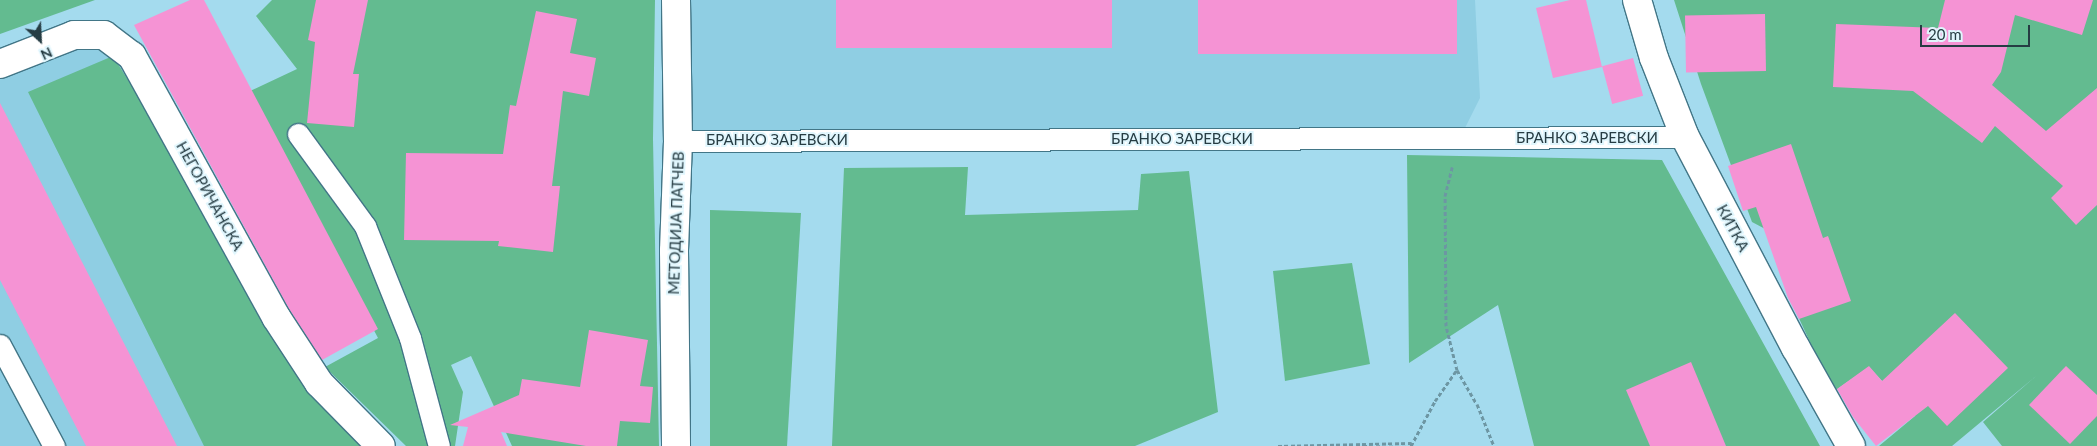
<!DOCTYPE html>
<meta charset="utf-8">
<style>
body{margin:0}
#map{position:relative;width:2097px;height:446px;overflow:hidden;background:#a4dbee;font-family:Lato,sans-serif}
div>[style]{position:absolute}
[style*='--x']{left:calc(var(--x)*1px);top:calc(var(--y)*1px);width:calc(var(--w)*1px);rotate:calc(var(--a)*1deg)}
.built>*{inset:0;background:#8fcee3}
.green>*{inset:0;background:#63bb90}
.building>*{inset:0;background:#f593d4;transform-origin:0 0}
.path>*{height:3px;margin-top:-1.5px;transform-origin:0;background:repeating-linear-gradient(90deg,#6d96a3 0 4px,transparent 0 6.5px)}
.roads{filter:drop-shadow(1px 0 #427687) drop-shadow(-1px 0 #427687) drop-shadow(0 1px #427687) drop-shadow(0 -1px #427687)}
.lane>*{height:21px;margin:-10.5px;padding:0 10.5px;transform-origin:10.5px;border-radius:10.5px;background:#fff}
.street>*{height:28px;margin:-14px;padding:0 14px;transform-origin:14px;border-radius:14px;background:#fff}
.secondary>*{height:28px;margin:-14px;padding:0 14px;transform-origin:14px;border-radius:14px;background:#fff}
span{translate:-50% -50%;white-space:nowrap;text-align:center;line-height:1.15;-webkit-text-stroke:4px #e0f6fd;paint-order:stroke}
.street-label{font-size:15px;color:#263c43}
.north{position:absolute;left:15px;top:15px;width:50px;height:50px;-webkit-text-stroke:4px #e0f6fd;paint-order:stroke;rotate:155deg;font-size:14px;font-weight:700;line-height:20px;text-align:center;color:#263c43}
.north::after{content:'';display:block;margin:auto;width:18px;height:22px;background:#263c43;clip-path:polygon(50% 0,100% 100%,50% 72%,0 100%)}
.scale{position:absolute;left:1920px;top:25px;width:110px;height:22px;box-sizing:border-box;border:2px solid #263c43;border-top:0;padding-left:6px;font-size:15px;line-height:18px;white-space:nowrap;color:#263c43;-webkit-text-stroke:4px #e0f6fd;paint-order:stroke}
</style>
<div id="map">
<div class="built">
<i style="clip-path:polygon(676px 0,1475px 0,1480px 98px,1460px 138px,678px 141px)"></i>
<i style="clip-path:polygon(104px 35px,276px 317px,381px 446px,0 446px,0 64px)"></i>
</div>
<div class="green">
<i style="clip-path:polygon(0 0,95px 0,0 34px)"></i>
<i style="clip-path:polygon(272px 0,655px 0,653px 139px,659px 446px,512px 446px,471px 356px,451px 365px,463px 392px,455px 446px,406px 446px,325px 367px,378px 338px,248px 92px,297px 69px,256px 16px)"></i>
<i style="clip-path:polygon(1674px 0,2097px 0,2097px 446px,2002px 446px,1983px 422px,2036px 376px,1952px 446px,1879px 446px,1915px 416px,1869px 367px,1833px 392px,1797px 314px,1769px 231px,1752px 222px,1701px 84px)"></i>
<i style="clip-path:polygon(113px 56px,339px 417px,361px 446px,204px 446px,28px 92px)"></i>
<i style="clip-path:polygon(1407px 155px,1662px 160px,1820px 446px,1534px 446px,1498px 305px,1409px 363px)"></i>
<i style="clip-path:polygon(968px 167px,965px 215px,1138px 210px,1141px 174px,1189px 171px,1218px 412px,1135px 446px,832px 446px,844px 168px)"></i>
<i style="clip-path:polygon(710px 210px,801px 213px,787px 446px,710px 446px)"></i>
<i style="clip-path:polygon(1352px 263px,1370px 364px,1285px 381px,1273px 271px)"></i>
</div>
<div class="building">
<i style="clip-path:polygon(190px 0,204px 0,378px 329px,322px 360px,289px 309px,134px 25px)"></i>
<i style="clip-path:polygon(316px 0,368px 0,353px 74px,359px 74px,354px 127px,307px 123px,315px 42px,308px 40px)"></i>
<i style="left:836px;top:0;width:276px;height:48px"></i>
<i style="left:1198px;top:0;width:259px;height:54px"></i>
<i style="clip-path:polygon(1570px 0,1586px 0,1602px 67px,1553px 78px,1536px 8px)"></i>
<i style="clip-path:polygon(1945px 0,2093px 0,2082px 35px,2015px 15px,2001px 72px,1992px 85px,2046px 131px,2097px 88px,2097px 205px,2076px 225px,2051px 198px,2063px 186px,1995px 126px,1982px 143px,1913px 91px,1833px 87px,1836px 24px,1938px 28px)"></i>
<i style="clip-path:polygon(536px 11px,577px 19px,570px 53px,596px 58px,589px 96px,563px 91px,552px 186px,560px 186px,553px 252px,498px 246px,499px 241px,404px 240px,406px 153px,503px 154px,510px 105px,516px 106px)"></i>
<i style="left:1765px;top:14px;width:57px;height:80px;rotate:89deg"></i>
<i style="left:1633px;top:58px;width:39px;height:32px;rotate:75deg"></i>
<i style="clip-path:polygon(0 103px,177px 446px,86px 446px,0 280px)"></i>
<i style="clip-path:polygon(1791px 144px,1823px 238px,1828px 236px,1851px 301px,1799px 319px,1788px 298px,1756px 207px,1743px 211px,1728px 166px)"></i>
<i style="clip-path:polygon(1955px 313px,2008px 368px,1947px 426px,1928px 406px,1876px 446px,1853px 417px,1837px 389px,1869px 366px,1882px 381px)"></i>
<i style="clip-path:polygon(589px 330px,648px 340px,640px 386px,653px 387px,650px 423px,620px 421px,617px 446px,586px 446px,501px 432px,507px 446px,463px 446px,468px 427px,450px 425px,519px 395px,522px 379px,580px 387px)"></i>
<i style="clip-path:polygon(1691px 362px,1726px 446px,1650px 446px,1626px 390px)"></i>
<i style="clip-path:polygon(2066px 366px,2097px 395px,2097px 416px,2070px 444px,2029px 405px)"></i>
</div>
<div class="path">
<i style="--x:1457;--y:370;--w:39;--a:60"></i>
<i style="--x:1477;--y:404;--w:45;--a:68"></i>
<i style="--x:1278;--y:446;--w:133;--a:-1.3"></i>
<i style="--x:1411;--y:446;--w:51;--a:-61.9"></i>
<i style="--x:1435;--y:401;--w:38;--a:-55"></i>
<i style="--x:1457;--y:370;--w:45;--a:-104"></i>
<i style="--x:1446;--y:326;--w:130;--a:-90.4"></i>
<i style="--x:1445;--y:196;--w:30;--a:-76"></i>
</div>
<div class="roads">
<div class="lane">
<i style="--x:298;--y:134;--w:114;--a:53.9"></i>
<i style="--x:365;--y:226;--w:121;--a:68.1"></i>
<i style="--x:410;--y:338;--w:112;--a:75"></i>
<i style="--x:678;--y:141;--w:1007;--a:-0.23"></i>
<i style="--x:0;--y:345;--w:115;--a:61.9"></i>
</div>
<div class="street">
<i style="--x:676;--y:0;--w:141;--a:89.2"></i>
<i style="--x:678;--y:141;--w:110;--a:92.1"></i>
<i style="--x:674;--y:251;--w:195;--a:89.4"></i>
<i style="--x:0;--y:64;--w:79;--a:-21.4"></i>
<i style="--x:74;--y:35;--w:30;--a:0"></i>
<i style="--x:104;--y:35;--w:35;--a:37"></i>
<i style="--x:132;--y:56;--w:298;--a:61.1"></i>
<i style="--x:276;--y:317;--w:79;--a:56.9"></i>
<i style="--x:319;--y:383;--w:88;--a:45.5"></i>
</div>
<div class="secondary">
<i style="--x:1637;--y:0;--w:60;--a:73.7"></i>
<i style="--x:1654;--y:58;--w:85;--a:68.6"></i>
<i style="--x:1685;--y:137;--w:238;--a:62.3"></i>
<i style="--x:1796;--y:348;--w:112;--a:60.7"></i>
</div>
</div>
<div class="street-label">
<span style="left:1587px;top:138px">БРАНКО ЗАРЕВСКИ</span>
<span style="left:1182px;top:139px">БРАНКО ЗАРЕВСКИ</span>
<span style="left:777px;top:140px">БРАНКО ЗАРЕВСКИ</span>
<span style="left:210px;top:196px;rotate:61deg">НЕГОРИЧАНСКА</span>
<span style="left:676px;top:223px;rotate:-88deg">МЕТОДИЈА ПАТЧЕВ</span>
<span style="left:1733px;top:228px;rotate:62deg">КИТКА</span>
</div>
<div class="north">N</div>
<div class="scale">20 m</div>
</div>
